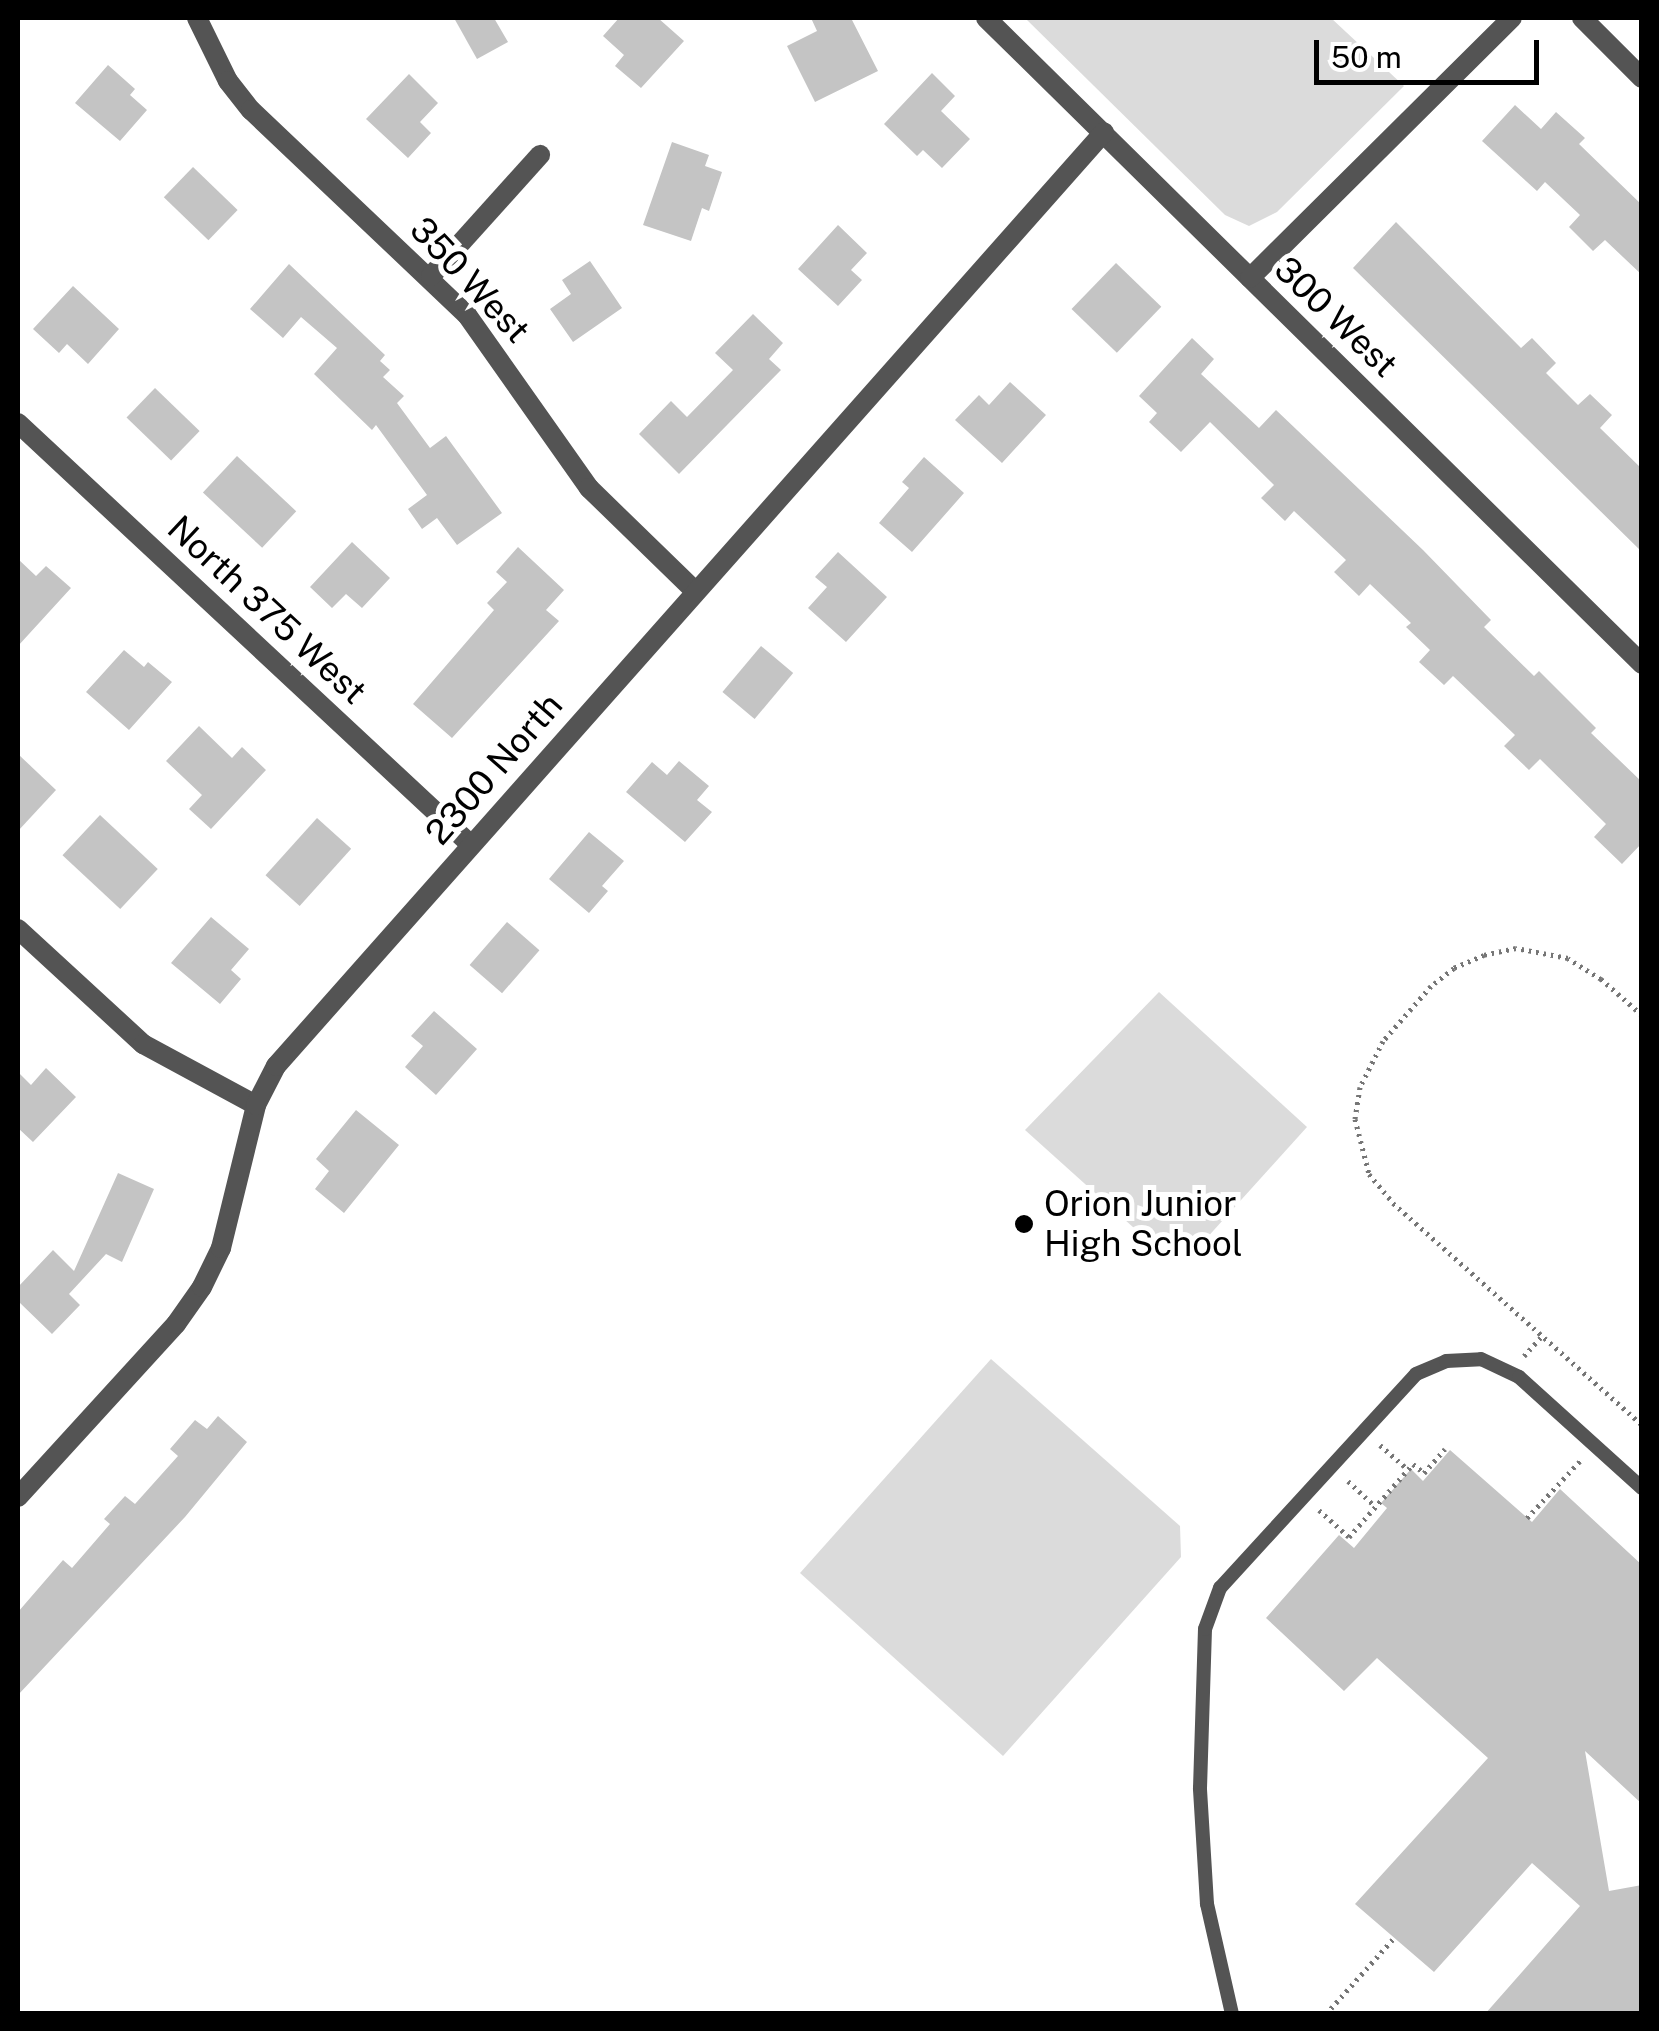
<!DOCTYPE html>
<style>
body{margin:0}
#map{position:relative;width:1659px;height:2031px;overflow:hidden;background:#fff;font-family:"Public Sans",sans-serif}
div>[style]{position:absolute}
[style*='--x']{left:calc(var(--x)*1px);top:calc(var(--y)*1px);width:calc(var(--w)*1px);rotate:calc(var(--a)*1deg)}
.green>*{inset:0;background:#dbdbdb}
.building>*{inset:0;background:#c4c4c4;transform-origin:0 0}
.path>*{height:5px;margin-top:-2.5px;transform-origin:0;background:repeating-linear-gradient(90deg,#767676 0 2.5px,transparent 0 7.5px)}
.lane>*{height:14px;margin:-7px;padding:0 7px;transform-origin:7px;border-radius:7px;background:#545454}
.street>*{height:20px;margin:-10px;padding:0 10px;transform-origin:10px;border-radius:10px;background:#545454}
.dots>*{width:28px;height:28px;translate:-50% -50%;box-sizing:border-box;border:5px solid #fff;border-radius:50%}
span{translate:-50% -50%;white-space:nowrap;text-align:center;line-height:1.15;-webkit-text-stroke:10px #fff;paint-order:stroke}
.street-label{font-size:35px;color:#000}
.poi-label{font-size:35px;color:#000}
.left{translate:0 -50%;text-align:left}
.frame{position:absolute;inset:0;border:20px solid #000;pointer-events:none}
.scale{position:absolute;left:1314px;top:40px;width:225px;height:45px;box-sizing:border-box;border:5px solid #000;border-top:0;padding-left:12px;font-size:30px;line-height:35px;white-space:nowrap;color:#000;-webkit-text-stroke:8px #fff;paint-order:stroke}
</style>
<div id="map">
<div class="green">
<i style="clip-path:polygon(1025px 18px,1331px 18px,1404px 86px,1277px 212px,1249px 226px,1225px 215px)"></i>
<i style="clip-path:polygon(1159px 992px,1307px 1127px,1195px 1251px,1164px 1255px,1025px 1130px)"></i>
<i style="clip-path:polygon(991px 1359px,1180px 1526px,1181px 1557px,1003px 1756px,800px 1573px)"></i>
</div>
<div class="building">
<i style="clip-path:polygon(454px 18px,494px 18px,508px 42px,477px 59px)"></i>
<i style="clip-path:polygon(619px 18px,658px 18px,684px 41px,641px 88px,615px 66px,624px 55px,603px 36px)"></i>
<i style="clip-path:polygon(811px 18px,851px 18px,878px 71px,815px 102px,787px 46px,817px 31px)"></i>
<i style="clip-path:polygon(108px 65px,135px 89px,130px 95px,147px 110px,120px 141px,75px 103px)"></i>
<i style="clip-path:polygon(932px 73px,955px 96px,941px 111px,970px 139px,942px 168px,923px 150px,917px 156px,884px 124px)"></i>
<i style="clip-path:polygon(409px 74px,438px 103px,420px 122px,431px 133px,408px 158px,366px 119px)"></i>
<i style="clip-path:polygon(1515px 105px,1541px 129px,1556px 112px,1585px 138px,1579px 144px,1642px 205px,1642px 275px,1605px 240px,1593px 251px,1569px 227px,1580px 215px,1545px 182px,1537px 191px,1482px 141px)"></i>
<i style="clip-path:polygon(672px 142px,709px 155px,705px 166px,722px 172px,709px 211px,702px 208px,691px 241px,643px 225px)"></i>
<i style="left:193px;top:167px;width:62px;height:42px;rotate:44deg"></i>
<i style="clip-path:polygon(1396px 222px,1521px 348px,1532px 338px,1556px 363px,1546px 373px,1578px 405px,1590px 394px,1612px 415px,1600px 428px,1642px 469px,1642px 552px,1353px 268px)"></i>
<i style="clip-path:polygon(838px 225px,867px 253px,851px 270px,862px 280px,838px 306px,798px 269px)"></i>
<i style="clip-path:polygon(590px 261px,622px 308px,573px 342px,550px 309px,571px 294px,562px 280px)"></i>
<i style="left:1116px;top:263px;width:63px;height:64px;rotate:44deg"></i>
<i style="clip-path:polygon(289px 264px,385px 355px,380px 361px,390px 370px,383px 377px,404px 396px,397px 403px,430px 448px,446px 436px,502px 513px,457px 545px,437px 518px,422px 529px,408px 509px,427px 495px,376px 425px,372px 430px,314px 374px,337px 348px,301px 317px,283px 338px,250px 309px)"></i>
<i style="clip-path:polygon(73px 286px,119px 329px,88px 364px,67px 344px,59px 353px,33px 329px)"></i>
<i style="clip-path:polygon(753px 314px,783px 343px,769px 359px,781px 370px,679px 474px,639px 434px,671px 401px,687px 417px,733px 370px,715px 353px)"></i>
<i style="clip-path:polygon(1192px 338px,1214px 359px,1201px 374px,1259px 428px,1276px 410px,1423px 550px,1491px 620px,1484px 627px,1534px 676px,1539px 671px,1596px 728px,1591px 733px,1642px 782px,1642px 843px,1622px 864px,1594px 837px,1606px 824px,1540px 759px,1529px 770px,1504px 746px,1515px 735px,1453px 676px,1444px 685px,1419px 662px,1430px 650px,1406px 627px,1411px 623px,1370px 584px,1359px 596px,1334px 572px,1346px 560px,1294px 511px,1285px 521px,1261px 498px,1274px 485px,1210px 422px,1181px 452px,1149px 422px,1157px 413px,1139px 396px)"></i>
<i style="clip-path:polygon(1010px 382px,1046px 415px,1002px 463px,955px 420px,979px 395px,989px 405px)"></i>
<i style="left:155px;top:388px;width:62px;height:41px;rotate:44deg"></i>
<i style="left:237px;top:456px;width:81px;height:50px;rotate:43deg"></i>
<i style="clip-path:polygon(924px 457px,964px 493px,912px 552px,879px 523px,909px 488px,902px 482px)"></i>
<i style="clip-path:polygon(352px 542px,390px 578px,362px 608px,346px 594px,332px 608px,310px 587px)"></i>
<i style="clip-path:polygon(518px 547px,564px 590px,546px 610px,559px 621px,452px 738px,413px 704px,494px 610px,487px 603px,507px 582px,496px 572px)"></i>
<i style="clip-path:polygon(838px 552px,887px 597px,846px 642px,808px 608px,827px 587px,815px 577px)"></i>
<i style="clip-path:polygon(18px 559px,36px 576px,46px 566px,71px 588px,18px 646px)"></i>
<i style="left:761px;top:646px;width:42px;height:60px;rotate:40deg"></i>
<i style="clip-path:polygon(124px 650px,144px 667px,148px 662px,172px 682px,129px 730px,86px 692px)"></i>
<i style="clip-path:polygon(199px 726px,232px 758px,242px 747px,266px 770px,211px 829px,189px 809px,202px 795px,166px 761px)"></i>
<i style="clip-path:polygon(18px 754px,56px 790px,18px 831px)"></i>
<i style="clip-path:polygon(679px 761px,709px 786px,697px 800px,712px 812px,685px 842px,626px 792px,652px 762px,667px 775px)"></i>
<i style="left:100px;top:815px;width:79px;height:55px;rotate:43deg"></i>
<i style="left:317px;top:818px;width:46px;height:77px;rotate:42deg"></i>
<i style="clip-path:polygon(589px 832px,624px 861px,602px 886px,608px 891px,589px 913px,549px 879px)"></i>
<i style="clip-path:polygon(211px 917px,249px 949px,231px 970px,241px 979px,220px 1004px,171px 963px)"></i>
<i style="left:507px;top:922px;width:43px;height:57px;rotate:41deg"></i>
<i style="clip-path:polygon(434px 1011px,477px 1049px,436px 1095px,405px 1067px,423px 1046px,411px 1036px)"></i>
<i style="clip-path:polygon(46px 1068px,76px 1097px,33px 1142px,18px 1128px,18px 1072px,31px 1085px)"></i>
<i style="clip-path:polygon(356px 1110px,399px 1145px,344px 1213px,315px 1189px,329px 1171px,316px 1159px)"></i>
<i style="clip-path:polygon(118px 1173px,154px 1189px,122px 1262px,106px 1254px,69px 1294px,80px 1305px,52px 1334px,18px 1301px,18px 1287px,53px 1250px,74px 1271px)"></i>
<i style="clip-path:polygon(218px 1416px,247px 1442px,185px 1517px,18px 1695px,18px 1612px,63px 1560px,72px 1568px,110px 1524px,104px 1519px,125px 1496px,135px 1504px,178px 1456px,170px 1449px,195px 1420px,207px 1429px)"></i>
<i style="clip-path:polygon(1450px 1450px,1532px 1522px,1560px 1489px,1642px 1565px,1642px 1804px,1585px 1751px,1609px 1891px,1642px 1885px,1642px 2014px,1485px 2014px,1580px 1906px,1532px 1863px,1434px 1972px,1355px 1904px,1488px 1758px,1377px 1658px,1344px 1691px,1266px 1618px,1339px 1535px,1354px 1548px,1387px 1508px,1381px 1503px,1411px 1469px,1423px 1481px)"></i>
</div>
<div class="path">
<i style="--x:1642;--y:1015;--w:55;--a:-138.7"></i>
<i style="--x:1601;--y:979;--w:39;--a:-148"></i>
<i style="--x:1568;--y:958;--w:53;--a:-169.1"></i>
<i style="--x:1516;--y:948;--w:33;--a:168"></i>
<i style="--x:1484;--y:955;--w:33;--a:157"></i>
<i style="--x:1454;--y:968;--w:29;--a:142"></i>
<i style="--x:1431;--y:986;--w:73;--a:131.1"></i>
<i style="--x:1383;--y:1041;--w:51;--a:116.6"></i>
<i style="--x:1360;--y:1087;--w:32;--a:99"></i>
<i style="--x:1355;--y:1119;--w:57;--a:75.7"></i>
<i style="--x:1369;--y:1174;--w:38;--a:50"></i>
<i style="--x:1393;--y:1203;--w:334;--a:41.7"></i>
<i style="--x:1524;--y:1356;--w:27;--a:-48"></i>
<i style="--x:1380;--y:1445;--w:37;--a:41"></i>
<i style="--x:1348;--y:1481;--w:37;--a:43"></i>
<i style="--x:1319;--y:1510;--w:40;--a:42"></i>
<i style="--x:1349;--y:1537;--w:97;--a:-48.8"></i>
<i style="--x:1413;--y:1464;--w:14;--a:39"></i>
<i style="--x:1424;--y:1473;--w:32;--a:-49"></i>
<i style="--x:1527;--y:1518;--w:78;--a:-47.1"></i>
<i style="--x:1640;--y:1788;--w:2;--a:27"></i>
<i style="--x:1326;--y:2014;--w:102;--a:-48.2"></i>
</div>
<div class="lane">
<i style="--x:1232;--y:2014;--w:113;--a:-102.8"></i>
<i style="--x:1207;--y:1904;--w:116;--a:-93.5"></i>
<i style="--x:1200;--y:1788;--w:159;--a:-88.2"></i>
<i style="--x:1205;--y:1629;--w:44;--a:-69.9"></i>
<i style="--x:1220;--y:1588;--w:290;--a:-47.5"></i>
<i style="--x:1416;--y:1374;--w:33;--a:-23"></i>
<i style="--x:1446;--y:1361;--w:35;--a:-3"></i>
<i style="--x:1481;--y:1359;--w:42;--a:25.3"></i>
<i style="--x:1519;--y:1377;--w:166;--a:42.1"></i>
</div>
<div class="street">
<i style="--x:197;--y:18;--w:70;--a:63.8"></i>
<i style="--x:228;--y:81;--w:37;--a:52"></i>
<i style="--x:251;--y:110;--w:298;--a:43.5"></i>
<i style="--x:467;--y:315;--w:212;--a:54.8"></i>
<i style="--x:589;--y:488;--w:146;--a:44.2"></i>
<i style="--x:986;--y:18;--w:921;--a:44.56"></i>
<i style="--x:1582;--y:18;--w:85;--a:45"></i>
<i style="--x:431;--y:276;--w:163;--a:-48"></i>
<i style="--x:1250;--y:278;--w:369;--a:-44.8"></i>
<i style="--x:18;--y:423;--w:619;--a:42.97"></i>
<i style="--x:18;--y:929;--w:170;--a:42.6"></i>
<i style="--x:143;--y:1044;--w:128;--a:28.4"></i>
<i style="--x:18;--y:1497;--w:234;--a:-47.6"></i>
<i style="--x:176;--y:1324;--w:45;--a:-54.9"></i>
<i style="--x:202;--y:1287;--w:43;--a:-64"></i>
<i style="--x:221;--y:1248;--w:147;--a:-76.2"></i>
<i style="--x:256;--y:1105;--w:44;--a:-62.9"></i>
<i style="--x:276;--y:1066;--w:1248;--a:-48.44"></i>
</div>
<div class="dots">
<i style="left:1024px;top:1224px;background:#000"></i>
</div>
<div class="street-label">
<span style="left:470px;top:280px;rotate:47deg">350 West</span>
<span style="left:1336px;top:317px;rotate:44deg">300 West</span>
<span style="left:267px;top:610px;rotate:43deg">North 375 West</span>
<span style="left:494px;top:769px;rotate:-49deg">2300 North</span>
</div>
<div class="poi-label">
<span class="left" style="left:1044px;top:1224px">Orion Junior<br>High School</span>
</div>
<div class="frame"></div>
<div class="scale">50 m</div>
</div>
